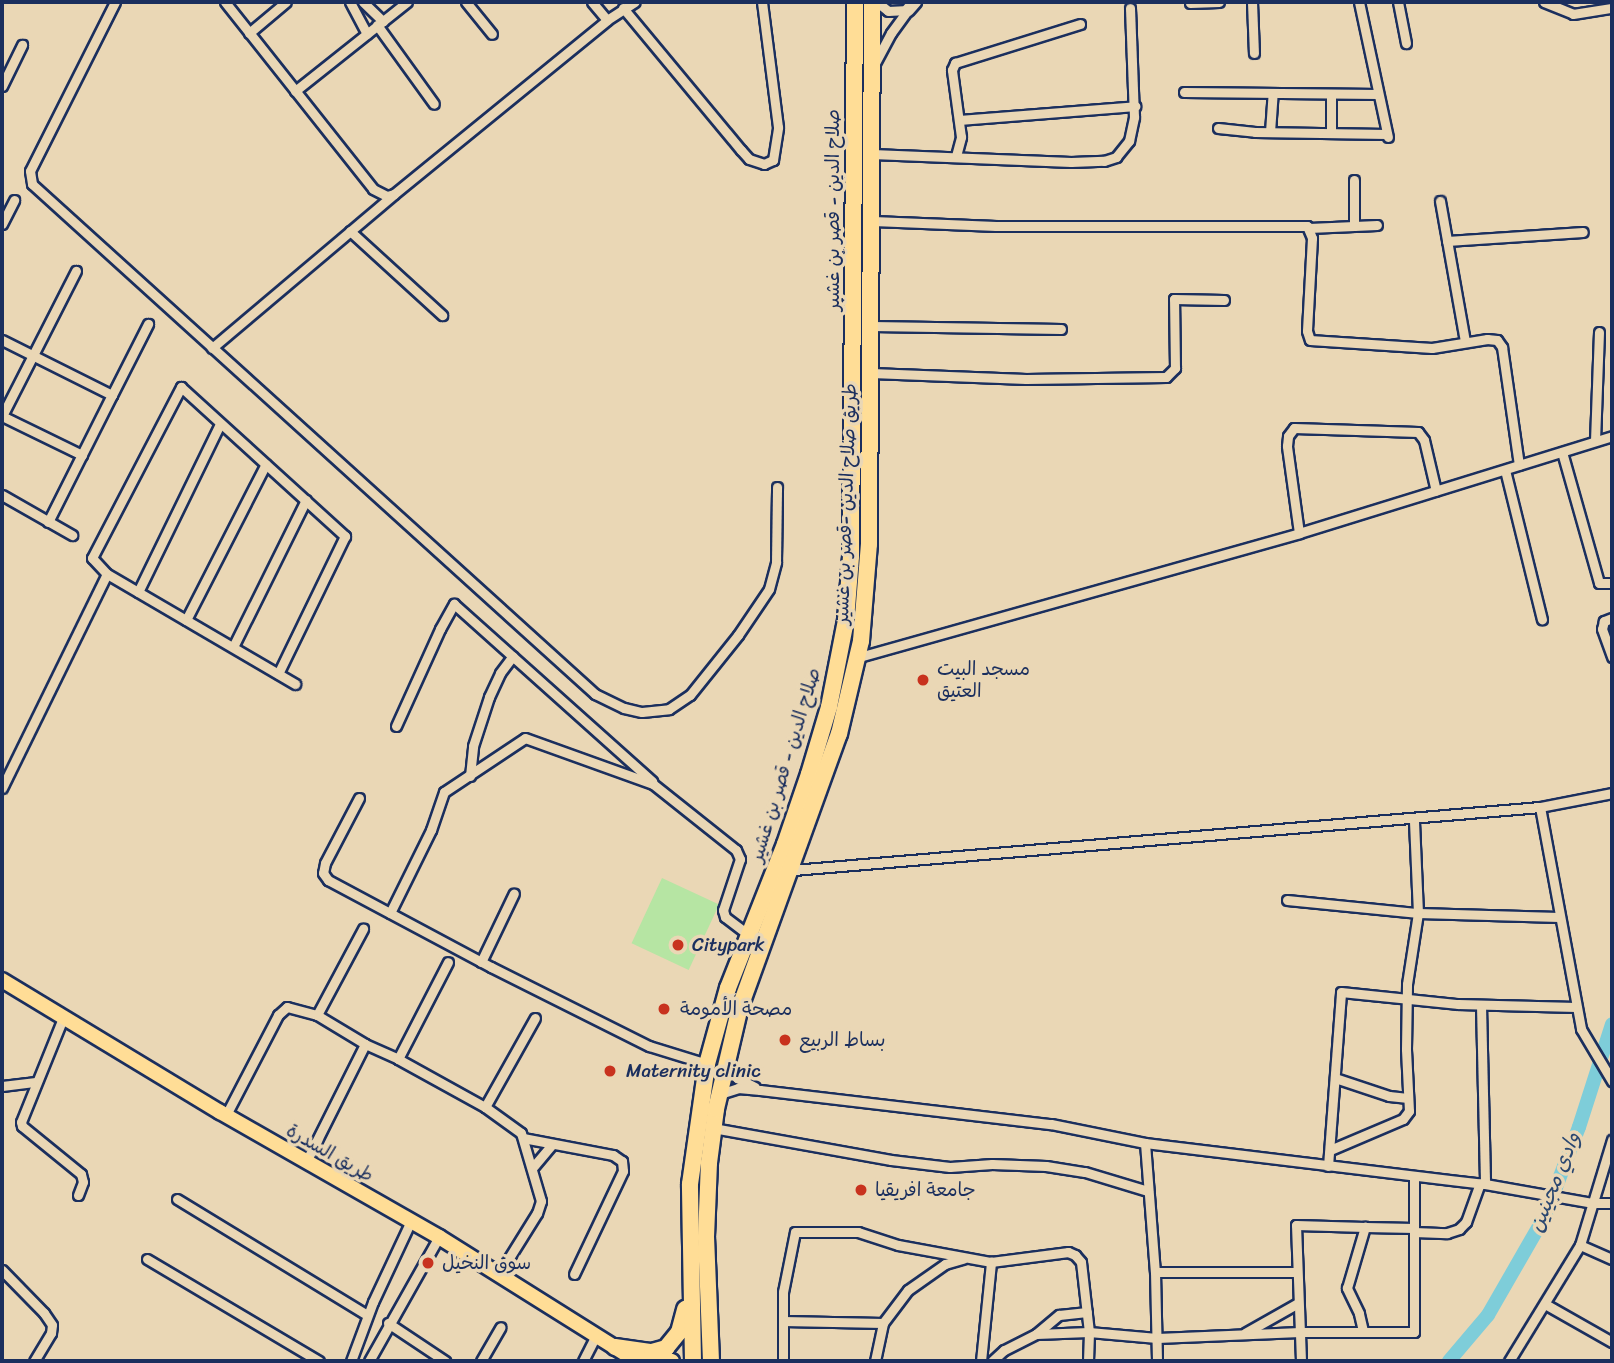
<!DOCTYPE html>
<meta charset="utf-8">
<style>
body{margin:0}
#map{position:relative;width:1614px;height:1363px;overflow:hidden;background:#ead7b5;font-family:Sriracha,"Playpen Sans Arabic",sans-serif}
div>[style]{position:absolute}
[style*='--x']{left:calc(var(--x)*1px);top:calc(var(--y)*1px);width:calc(var(--w)*1px);rotate:calc(var(--a)*1deg)}
.green>*{inset:0;background:#b6e5a3;transform-origin:0 0}
.river>*{height:14px;margin:-7px;padding:0 7px;transform-origin:7px;border-radius:7px;background:#7ecdd9}
.roads{filter:drop-shadow(2px 0 #1b2f5e) drop-shadow(-2px 0 #1b2f5e) drop-shadow(0 2px #1b2f5e) drop-shadow(0 -2px #1b2f5e)}
.street>*{height:9px;margin:-4.5px;padding:0 4.5px;transform-origin:4.5px;border-radius:4.5px;background:#ead7b5}
.secondary>*{height:12px;margin:-6px;padding:0 6px;transform-origin:6px;border-radius:6px;background:#ead7b5}
.primary>*{height:14px;margin:-7px;padding:0 7px;transform-origin:7px;border-radius:7px;background:#ffdd96}
.highway>*{height:16px;margin:-8px;padding:0 8px;transform-origin:8px;border-radius:8px;background:#ffdd96}
.dots>*{width:19px;height:19px;translate:-50% -50%;box-sizing:border-box;border:4px solid #ead7b5;border-radius:50%}
span{translate:-50% -50%;white-space:nowrap;text-align:center;line-height:1.15;-webkit-text-stroke:7px #ead7b5;paint-order:stroke}
.street-label{font-size:19px;color:#1b2f5e}
.poi-label{font-size:19px;color:#1b2f5e}
.left{translate:0 -50%;text-align:left}
.water-label{font-size:21px;color:#2a4770;font-style:italic}
.frame{position:absolute;inset:0;border:4px solid #1b2f5e;pointer-events:none}
</style>
<div id="map">
<div class="green">
<i style="left:662px;top:878px;width:63px;height:72px;rotate:25deg"></i>
</div>
<div class="river">
<i style="--x:1449;--y:1361;--w:60;--a:-49.7"></i>
<i style="--x:1488;--y:1315;--w:114;--a:-60.1"></i>
<i style="--x:1545;--y:1216;--w:95;--a:-69.1"></i>
<i style="--x:1579;--y:1127;--w:108;--a:-72.2"></i>
</div>
<div class="roads">
<div class="street">
<i style="--x:115;--y:2;--w:189;--a:116.7"></i>
<i style="--x:30;--y:171;--w:13;--a:81"></i>
<i style="--x:32;--y:184;--w:760;--a:42.17"></i>
<i style="--x:595;--y:694;--w:32;--a:26"></i>
<i style="--x:624;--y:708;--w:18;--a:13"></i>
<i style="--x:642;--y:712;--w:27;--a:-6"></i>
<i style="--x:669;--y:709;--w:25;--a:-34"></i>
<i style="--x:690;--y:695;--w:77;--a:-51.3"></i>
<i style="--x:738;--y:635;--w:55;--a:-56"></i>
<i style="--x:769;--y:589;--w:28;--a:-75"></i>
<i style="--x:776;--y:562;--w:75;--a:-89.2"></i>
<i style="--x:225;--y:2;--w:238;--a:51.6"></i>
<i style="--x:373;--y:189;--w:16;--a:27"></i>
<i style="--x:387;--y:196;--w:7;--a:-16"></i>
<i style="--x:394;--y:194;--w:275;--a:-39.2"></i>
<i style="--x:607;--y:20;--w:33;--a:-33"></i>
<i style="--x:350;--y:2;--w:36;--a:62"></i>
<i style="--x:363;--y:2;--w:28;--a:44"></i>
<i style="--x:466;--y:2;--w:41;--a:50.9"></i>
<i style="--x:592;--y:2;--w:23;--a:50"></i>
<i style="--x:877;--y:2;--w:14;--a:39"></i>
<i style="--x:888;--y:11;--w:20;--a:-3"></i>
<i style="--x:1252;--y:2;--w:51;--a:87.8"></i>
<i style="--x:1359;--y:2;--w:138;--a:77.9"></i>
<i style="--x:1398;--y:2;--w:42;--a:79"></i>
<i style="--x:1544;--y:2;--w:31;--a:22"></i>
<i style="--x:1573;--y:14;--w:39;--a:-9"></i>
<i style="--x:1190;--y:3;--w:29;--a:-2"></i>
<i style="--x:623;--y:8;--w:185;--a:50.3"></i>
<i style="--x:741;--y:150;--w:12;--a:48"></i>
<i style="--x:749;--y:159;--w:16;--a:18"></i>
<i style="--x:764;--y:164;--w:10;--a:-24"></i>
<i style="--x:773;--y:160;--w:33;--a:-81"></i>
<i style="--x:778;--y:127;--w:126;--a:-97.3"></i>
<i style="--x:377;--y:25;--w:97;--a:54.2"></i>
<i style="--x:249;--y:33;--w:48;--a:-40"></i>
<i style="--x:874;--y:65;--w:36;--a:-62"></i>
<i style="--x:891;--y:33;--w:29;--a:-54"></i>
<i style="--x:2;--y:86;--w:46;--a:-64"></i>
<i style="--x:295;--y:91;--w:143;--a:-38.5"></i>
<i style="--x:1184;--y:92;--w:194;--a:0.6"></i>
<i style="--x:959;--y:120;--w:177;--a:-4.5"></i>
<i style="--x:1218;--y:128;--w:37;--a:6"></i>
<i style="--x:1255;--y:132;--w:132;--a:0.9"></i>
<i style="--x:1270;--y:132;--w:39;--a:-86"></i>
<i style="--x:1331;--y:133;--w:39;--a:-90"></i>
<i style="--x:872;--y:154;--w:199;--a:2.3"></i>
<i style="--x:1071;--y:162;--w:33;--a:-2"></i>
<i style="--x:1104;--y:161;--w:13;--a:-18"></i>
<i style="--x:1116;--y:157;--w:21;--a:-51"></i>
<i style="--x:1129;--y:141;--w:25;--a:-78"></i>
<i style="--x:1134;--y:117;--w:109;--a:-92.1"></i>
<i style="--x:956;--y:156;--w:20;--a:-75"></i>
<i style="--x:961;--y:137;--w:68;--a:-97.7"></i>
<i style="--x:952;--y:70;--w:8;--a:-67"></i>
<i style="--x:955;--y:63;--w:131;--a:-17.3"></i>
<i style="--x:1354;--y:180;--w:46;--a:90"></i>
<i style="--x:1440;--y:201;--w:143;--a:79.9"></i>
<i style="--x:873;--y:221;--w:123;--a:2.3"></i>
<i style="--x:996;--y:226;--w:311;--a:0"></i>
<i style="--x:1307;--y:226;--w:13;--a:67"></i>
<i style="--x:1312;--y:238;--w:93;--a:93.1"></i>
<i style="--x:1307;--y:331;--w:9;--a:72"></i>
<i style="--x:1310;--y:340;--w:122;--a:3.8"></i>
<i style="--x:1432;--y:348;--w:56;--a:-9.3"></i>
<i style="--x:1487;--y:339;--w:10;--a:6"></i>
<i style="--x:1497;--y:340;--w:9;--a:54"></i>
<i style="--x:1502;--y:347;--w:119;--a:81.8"></i>
<i style="--x:2;--y:224;--w:27;--a:-63"></i>
<i style="--x:1309;--y:228;--w:68;--a:-2.5"></i>
<i style="--x:350;--y:231;--w:125;--a:42.4"></i>
<i style="--x:1447;--y:241;--w:136;--a:-3.8"></i>
<i style="--x:872;--y:326;--w:189;--a:0.9"></i>
<i style="--x:2;--y:340;--w:123;--a:26.6"></i>
<i style="--x:112;--y:395;--w:80;--a:-63.1"></i>
<i style="--x:212;--y:348;--w:237;--a:-40.2"></i>
<i style="--x:871;--y:373;--w:155;--a:2.2"></i>
<i style="--x:1026;--y:379;--w:140;--a:-0.8"></i>
<i style="--x:1166;--y:377;--w:13;--a:-45"></i>
<i style="--x:1175;--y:368;--w:69;--a:-90.8"></i>
<i style="--x:1174;--y:299;--w:50;--a:1.1"></i>
<i style="--x:2;--y:416;--w:163;--a:-63"></i>
<i style="--x:2;--y:416;--w:89;--a:26"></i>
<i style="--x:1595;--y:441;--w:109;--a:-87.9"></i>
<i style="--x:1562;--y:452;--w:136;--a:74.2"></i>
<i style="--x:1599;--y:583;--w:13;--a:0"></i>
<i style="--x:1505;--y:470;--w:154;--a:76.1"></i>
<i style="--x:2;--y:495;--w:81;--a:29.7"></i>
<i style="--x:48;--y:522;--w:142;--a:-63.3"></i>
<i style="--x:1299;--y:533;--w:88;--a:-97.9"></i>
<i style="--x:1287;--y:446;--w:10;--a:-84"></i>
<i style="--x:1288;--y:436;--w:10;--a:-53"></i>
<i style="--x:1294;--y:428;--w:124;--a:1.8"></i>
<i style="--x:1418;--y:432;--w:10;--a:53"></i>
<i style="--x:1424;--y:440;--w:52;--a:76.8"></i>
<i style="--x:107;--y:574;--w:22;--a:-133"></i>
<i style="--x:92;--y:558;--w:193;--a:-62.5"></i>
<i style="--x:181;--y:387;--w:222;--a:42.3"></i>
<i style="--x:345;--y:536;--w:153;--a:115.9"></i>
<i style="--x:138;--y:592;--w:187;--a:-64"></i>
<i style="--x:1612;--y:618;--w:9;--a:159"></i>
<i style="--x:1604;--y:621;--w:8;--a:104"></i>
<i style="--x:1602;--y:629;--w:30;--a:70"></i>
<i style="--x:186;--y:620;--w:175;--a:-62.9"></i>
<i style="--x:233;--y:647;--w:164;--a:-63.6"></i>
<i style="--x:859;--y:657;--w:457;--a:-15.7"></i>
<i style="--x:1299;--y:533;--w:328;--a:-17.2"></i>
<i style="--x:396;--y:726;--w:107;--a:-65.6"></i>
<i style="--x:440;--y:629;--w:29;--a:-61"></i>
<i style="--x:454;--y:604;--w:266;--a:41.8"></i>
<i style="--x:470;--y:776;--w:30;--a:-84"></i>
<i style="--x:473;--y:746;--w:52;--a:-71.9"></i>
<i style="--x:489;--y:697;--w:26;--a:-65"></i>
<i style="--x:500;--y:673;--w:21;--a:-53"></i>
<i style="--x:2;--y:788;--w:238;--a:-63.9"></i>
<i style="--x:107;--y:574;--w:218;--a:30.3"></i>
<i style="--x:359;--y:798;--w:73;--a:117.6"></i>
<i style="--x:325;--y:863;--w:10;--a:101"></i>
<i style="--x:323;--y:873;--w:9;--a:54"></i>
<i style="--x:328;--y:880;--w:185;--a:28.1"></i>
<i style="--x:491;--y:967;--w:177;--a:26.6"></i>
<i style="--x:649;--y:1046;--w:61;--a:17.2"></i>
<i style="--x:1540;--y:807;--w:73;--a:-11"></i>
<i style="--x:793;--y:870;--w:750;--a:-4.82"></i>
<i style="--x:1540;--y:807;--w:226;--a:79.5"></i>
<i style="--x:1581;--y:1029;--w:61;--a:59.2"></i>
<i style="--x:1287;--y:900;--w:132;--a:5.7"></i>
<i style="--x:1418;--y:913;--w:141;--a:1.6"></i>
<i style="--x:390;--y:913;--w:93;--a:-63.7"></i>
<i style="--x:431;--y:830;--w:40;--a:-71.1"></i>
<i style="--x:444;--y:792;--w:97;--a:-33.7"></i>
<i style="--x:525;--y:738;--w:136;--a:19.8"></i>
<i style="--x:653;--y:784;--w:106;--a:38.5"></i>
<i style="--x:736;--y:850;--w:10;--a:66"></i>
<i style="--x:740;--y:859;--w:54;--a:108.4"></i>
<i style="--x:723;--y:910;--w:7;--a:74"></i>
<i style="--x:725;--y:917;--w:30;--a:37"></i>
<i style="--x:481;--y:962;--w:76;--a:-64.4"></i>
<i style="--x:1481;--y:1005;--w:179;--a:88.7"></i>
<i style="--x:317;--y:1015;--w:98;--a:-61.9"></i>
<i style="--x:63;--y:1018;--w:112;--a:112"></i>
<i style="--x:21;--y:1122;--w:4;--a:76"></i>
<i style="--x:22;--y:1126;--w:76;--a:39.1"></i>
<i style="--x:81;--y:1174;--w:8;--a:76"></i>
<i style="--x:83;--y:1182;--w:14;--a:111"></i>
<i style="--x:398;--y:1059;--w:109;--a:-62.7"></i>
<i style="--x:726;--y:1064;--w:18;--a:52"></i>
<i style="--x:737;--y:1078;--w:20;--a:27"></i>
<i style="--x:1335;--y:1078;--w:57;--a:18.4"></i>
<i style="--x:1389;--y:1096;--w:19;--a:6"></i>
<i style="--x:2;--y:1086;--w:34;--a:-7"></i>
<i style="--x:720;--y:1094;--w:19;--a:-18"></i>
<i style="--x:738;--y:1088;--w:22;--a:5"></i>
<i style="--x:760;--y:1090;--w:293;--a:6.7"></i>
<i style="--x:1051;--y:1124;--w:96;--a:11.4"></i>
<i style="--x:1145;--y:1143;--w:342;--a:6.9"></i>
<i style="--x:1485;--y:1184;--w:110;--a:10"></i>
<i style="--x:1593;--y:1203;--w:19;--a:0"></i>
<i style="--x:485;--y:1107;--w:102;--a:-60.7"></i>
<i style="--x:226;--y:1115;--w:113;--a:-62.5"></i>
<i style="--x:278;--y:1015;--w:12;--a:-42"></i>
<i style="--x:287;--y:1007;--w:31;--a:15"></i>
<i style="--x:317;--y:1015;--w:56;--a:31.1"></i>
<i style="--x:365;--y:1044;--w:36;--a:24"></i>
<i style="--x:398;--y:1059;--w:99;--a:28.9"></i>
<i style="--x:485;--y:1107;--w:44;--a:35.8"></i>
<i style="--x:521;--y:1133;--w:71;--a:73.6"></i>
<i style="--x:541;--y:1201;--w:13;--a:108"></i>
<i style="--x:537;--y:1213;--w:72;--a:121.9"></i>
<i style="--x:713;--y:1128;--w:181;--a:10.2"></i>
<i style="--x:891;--y:1160;--w:59;--a:6.8"></i>
<i style="--x:950;--y:1167;--w:42;--a:-4.1"></i>
<i style="--x:992;--y:1164;--w:54;--a:2.1"></i>
<i style="--x:1046;--y:1166;--w:39;--a:9"></i>
<i style="--x:1085;--y:1172;--w:66;--a:16.8"></i>
<i style="--x:523;--y:1138;--w:92;--a:10.7"></i>
<i style="--x:613;--y:1155;--w:11;--a:34"></i>
<i style="--x:622;--y:1161;--w:10;--a:84"></i>
<i style="--x:623;--y:1171;--w:114;--a:115.4"></i>
<i style="--x:1145;--y:1143;--w:129;--a:85.6"></i>
<i style="--x:1155;--y:1272;--w:89;--a:88.7"></i>
<i style="--x:1330;--y:1150;--w:79;--a:-23"></i>
<i style="--x:1403;--y:1119;--w:10;--a:-53"></i>
<i style="--x:1409;--y:1111;--w:62;--a:-92.8"></i>
<i style="--x:1406;--y:1049;--w:65;--a:-89.1"></i>
<i style="--x:1407;--y:984;--w:72;--a:-81.2"></i>
<i style="--x:1418;--y:913;--w:93;--a:-92.5"></i>
<i style="--x:306;--y:1162;--w:132;--a:-63.4"></i>
<i style="--x:1328;--y:1166;--w:174;--a:-85.7"></i>
<i style="--x:1341;--y:992;--w:118;--a:5.9"></i>
<i style="--x:1458;--y:1004;--w:118;--a:1.5"></i>
<i style="--x:533;--y:1167;--w:30;--a:-50"></i>
<i style="--x:177;--y:1199;--w:223;--a:31.4"></i>
<i style="--x:1414;--y:1232;--w:33;--a:2"></i>
<i style="--x:1447;--y:1233;--w:13;--a:-18"></i>
<i style="--x:1459;--y:1229;--w:10;--a:-45"></i>
<i style="--x:1466;--y:1222;--w:41;--a:-70.3"></i>
<i style="--x:1580;--y:1245;--w:35;--a:24"></i>
<i style="--x:147;--y:1259;--w:200;--a:30.7"></i>
<i style="--x:2;--y:1270;--w:60;--a:45.7"></i>
<i style="--x:44;--y:1313;--w:14;--a:56"></i>
<i style="--x:52;--y:1325;--w:8;--a:97"></i>
<i style="--x:51;--y:1333;--w:33;--a:121"></i>
<i style="--x:1155;--y:1272;--w:141;--a:0"></i>
<i style="--x:1545;--y:1304;--w:77;--a:29.6"></i>
<i style="--x:783;--y:1321;--w:100;--a:1.1"></i>
<i style="--x:388;--y:1323;--w:69;--a:33.7"></i>
<i style="--x:1363;--y:1331;--w:18;--a:-103"></i>
<i style="--x:1359;--y:1313;--w:28;--a:-116"></i>
<i style="--x:1347;--y:1288;--w:64;--a:-73.6"></i>
<i style="--x:1365;--y:1227;--w:49;--a:1.2"></i>
<i style="--x:1245;--y:1333;--w:61;--a:-29.5"></i>
<i style="--x:1036;--y:1334;--w:30;--a:-40"></i>
<i style="--x:1059;--y:1315;--w:28;--a:-6"></i>
<i style="--x:351;--y:1361;--w:63;--a:-69.6"></i>
<i style="--x:373;--y:1302;--w:89;--a:-64.9"></i>
<i style="--x:369;--y:1361;--w:142;--a:-60.6"></i>
<i style="--x:481;--y:1361;--w:39;--a:-60"></i>
<i style="--x:583;--y:1361;--w:29;--a:-63"></i>
<i style="--x:783;--y:1361;--w:69;--a:-90"></i>
<i style="--x:783;--y:1292;--w:61;--a:-78.7"></i>
<i style="--x:795;--y:1232;--w:63;--a:0"></i>
<i style="--x:858;--y:1232;--w:42;--a:18"></i>
<i style="--x:898;--y:1245;--w:95;--a:10.4"></i>
<i style="--x:991;--y:1262;--w:78;--a:-7.4"></i>
<i style="--x:1068;--y:1252;--w:8;--a:23"></i>
<i style="--x:1075;--y:1255;--w:9;--a:49"></i>
<i style="--x:1081;--y:1262;--w:70;--a:83.5"></i>
<i style="--x:1089;--y:1332;--w:53;--a:177.8"></i>
<i style="--x:1036;--y:1334;--w:36;--a:153"></i>
<i style="--x:1004;--y:1350;--w:16;--a:137"></i>
<i style="--x:875;--y:1361;--w:39;--a:-78"></i>
<i style="--x:883;--y:1323;--w:41;--a:-52.9"></i>
<i style="--x:908;--y:1290;--w:45;--a:-35.1"></i>
<i style="--x:945;--y:1264;--w:19;--a:-16"></i>
<i style="--x:981;--y:1361;--w:100;--a:-84.2"></i>
<i style="--x:1088;--y:1361;--w:29;--a:-88"></i>
<i style="--x:1089;--y:1332;--w:68;--a:5"></i>
<i style="--x:1157;--y:1338;--w:143;--a:-2.4"></i>
<i style="--x:1300;--y:1332;--w:114;--a:0"></i>
<i style="--x:1414;--y:1332;--w:156;--a:-90"></i>
<i style="--x:1301;--y:1361;--w:136;--a:-92.1"></i>
<i style="--x:1296;--y:1225;--w:69;--a:1.7"></i>
<i style="--x:1509;--y:1361;--w:136;--a:-58.5"></i>
<i style="--x:1580;--y:1245;--w:110;--a:-73.1"></i>
</div>
<div class="secondary">
<i style="--x:908;--y:10;--w:11;--a:-49"></i>
</div>
<div class="primary">
<i style="--x:2;--y:980;--w:255;--a:31.2"></i>
<i style="--x:220;--y:1112;--w:252;--a:29.7"></i>
<i style="--x:439;--y:1237;--w:234;--a:32.1"></i>
<i style="--x:640;--y:1353;--w:33;--a:14"></i>
</div>
<div class="highway">
<i style="--x:615;--y:1347;--w:37;--a:8"></i>
<i style="--x:652;--y:1352;--w:15;--a:-16"></i>
<i style="--x:666;--y:1348;--w:21;--a:-51"></i>
<i style="--x:679;--y:1332;--w:24;--a:-75"></i>
<i style="--x:693;--y:1361;--w:177;--a:-91"></i>
<i style="--x:690;--y:1184;--w:121;--a:-81.9"></i>
<i style="--x:707;--y:1064;--w:79;--a:-74.6"></i>
<i style="--x:728;--y:988;--w:155;--a:-68.4"></i>
<i style="--x:785;--y:844;--w:74;--a:-71.1"></i>
<i style="--x:809;--y:774;--w:70;--a:-73.4"></i>
<i style="--x:829;--y:707;--w:89;--a:-78.9"></i>
<i style="--x:846;--y:620;--w:64;--a:-85.5"></i>
<i style="--x:851;--y:556;--w:554;--a:-89.59"></i>
<i style="--x:711;--y:1361;--w:124;--a:-92.3"></i>
<i style="--x:706;--y:1237;--w:74;--a:-87.7"></i>
<i style="--x:709;--y:1163;--w:54;--a:-82.6"></i>
<i style="--x:716;--y:1109;--w:105;--a:-76.8"></i>
<i style="--x:740;--y:1007;--w:290;--a:-70.1"></i>
<i style="--x:839;--y:734;--w:96;--a:-76.7"></i>
<i style="--x:861;--y:641;--w:97;--a:-85.3"></i>
<i style="--x:869;--y:544;--w:542;--a:-89.68"></i>
</div>
</div>
<div class="dots">
<i style="left:923px;top:680px;background:#c8321e"></i>
<i style="left:678px;top:945px;background:#c8321e"></i>
<i style="left:664px;top:1009px;background:#c8321e"></i>
<i style="left:785px;top:1040px;background:#c8321e"></i>
<i style="left:610px;top:1071px;background:#c8321e"></i>
<i style="left:861px;top:1190px;background:#c8321e"></i>
<i style="left:428px;top:1263px;background:#c8321e"></i>
</div>
<div class="street-label">
<span style="left:833px;top:210px;rotate:-90deg">صلاح الدين - قصر بن غشير</span>
<span style="left:846px;top:504px;rotate:-88deg">طريق صلاح الدين -قصر بن غشير</span>
<span style="left:785px;top:765px;rotate:-73deg">صلاح الدين - قصر بن غشير</span>
<span style="left:330px;top:1153px;rotate:30deg">طريق السدرة</span>
</div>
<div class="poi-label">
<span class="left" style="left:937px;top:680px">مسجد البيت<br>العتيق</span>
<span class="left" style="left:692px;top:945px">Citypark</span>
<span class="left" style="left:680px;top:1009px">مصحة الأمومة</span>
<span class="left" style="left:799px;top:1040px">بساط الربيع</span>
<span class="left" style="left:626px;top:1071px">Maternity clinic</span>
<span class="left" style="left:875px;top:1190px">جامعة افريقيا</span>
<span class="left" style="left:442px;top:1263px">سوق النخيل</span>
</div>
<div class="water-label">
<span style="left:1554px;top:1182px;rotate:-68deg">وادي مجينين</span>
</div>
<div class="frame"></div>
</div>
